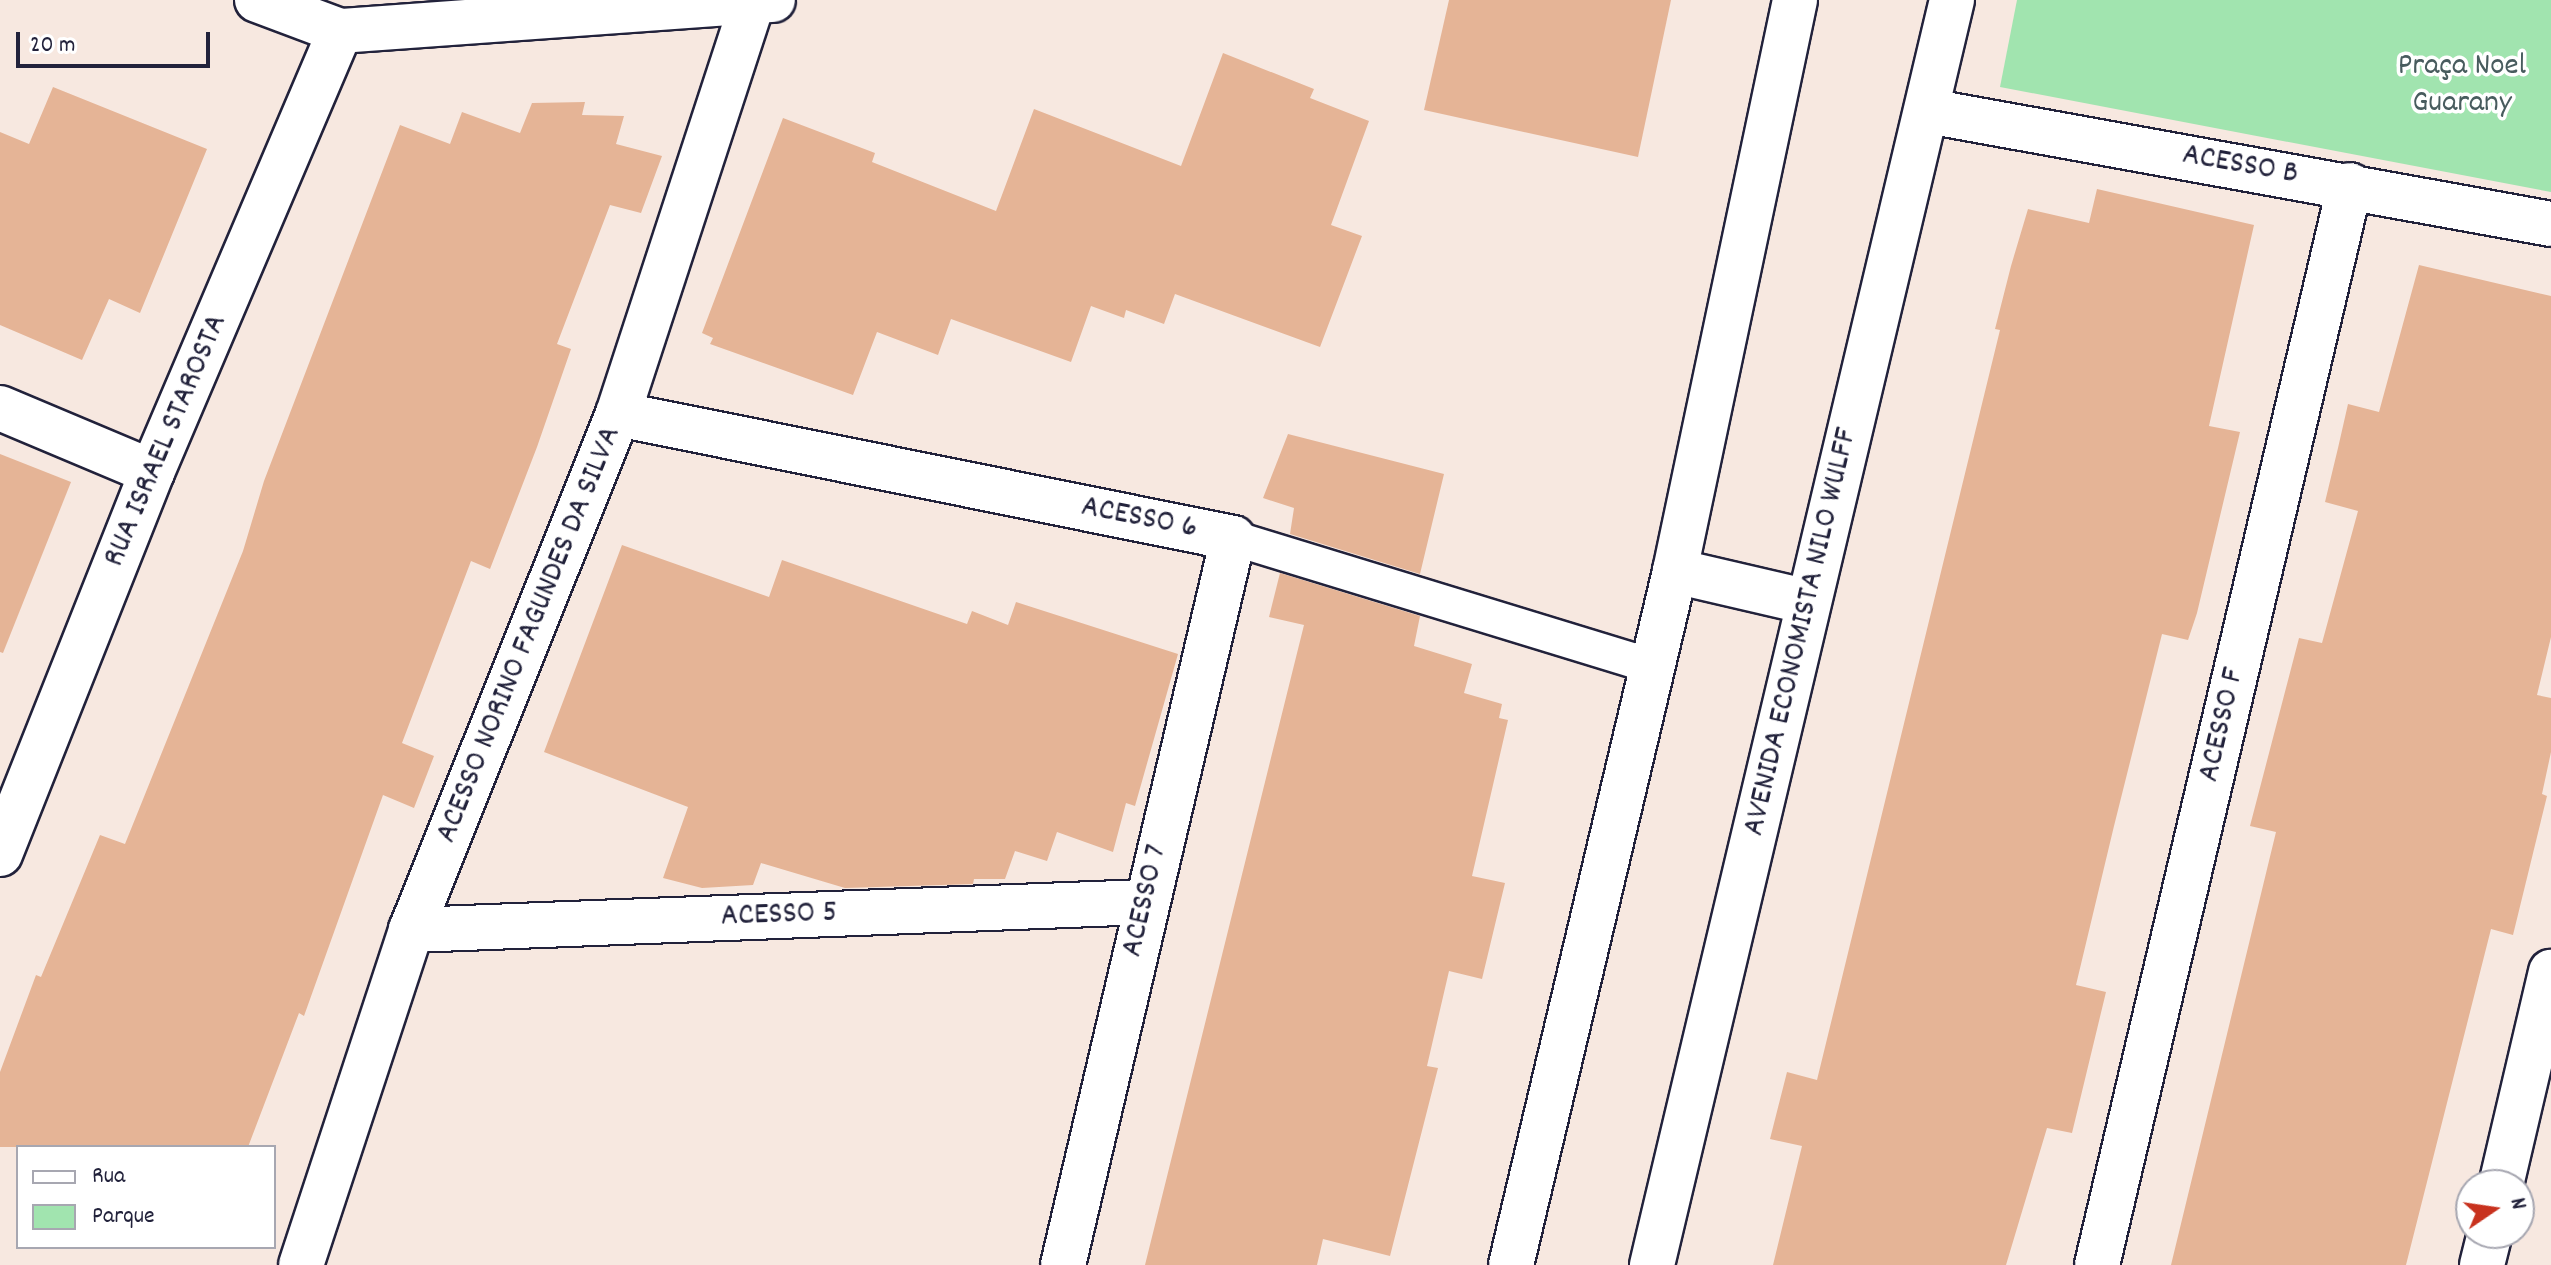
<!DOCTYPE html>
<meta charset="utf-8">
<style>
body{margin:0}
#map{position:relative;width:2551px;height:1265px;overflow:hidden;background:#f7e8e0;font-family:Dekko,sans-serif}
div>[style]{position:absolute}
[style*='--x']{left:calc(var(--x)*1px);top:calc(var(--y)*1px);width:calc(var(--w)*1px);rotate:calc(var(--a)*1deg)}
.green>*{inset:0;background:#a1e4af}
.building>*{inset:0;background:#e5b496}
.roads{filter:drop-shadow(2px 0 #22223b) drop-shadow(-2px 0 #22223b) drop-shadow(0 2px #22223b) drop-shadow(0 -2px #22223b)}
.service>*{height:34px;margin:-17px;padding:0 17px;transform-origin:17px;border-radius:17px;background:#fff}
.minor>*{height:44px;margin:-22px;padding:0 22px;transform-origin:22px;border-radius:22px;background:#fff}
.tertiary>*{height:44px;margin:-22px;padding:0 22px;transform-origin:22px;border-radius:22px;background:#fff}
span{translate:-50% -50%;white-space:nowrap;text-align:center;line-height:1.15;-webkit-text-stroke:7px #fff;paint-order:stroke}
.park-label{font-size:32px;color:#485c5e}
.street-label{font-size:32px;color:#22223b}
.legend{position:absolute;left:16px;top:1145px;width:260px;height:104px;box-sizing:border-box;background:#fff;border:2px solid #a7a7b1;margin:0;padding:10px 14px;list-style:none;font-size:24px;color:#22223b}
.legend li{display:flex;align-items:center;gap:16px;height:40px}
.legend b{width:40px;border:2px solid #a7a7b1}
.north{position:absolute;left:2455px;top:1169px;width:80px;height:80px;box-sizing:border-box;background:#fff;border:2px solid #a7a7b1;border-radius:50%;rotate:77deg;font-size:22px;font-weight:700;line-height:32px;text-align:center;color:#22223b}
.north::after{content:'';display:block;margin:auto;width:28px;height:36px;background:#c8321e;clip-path:polygon(50% 0,100% 100%,50% 72%,0 100%)}
.scale{position:absolute;left:16px;top:32px;width:194px;height:36px;box-sizing:border-box;border:4px solid #22223b;border-top:0;padding-left:10px;font-size:24px;line-height:28px;white-space:nowrap;color:#22223b;-webkit-text-stroke:6px #fff;paint-order:stroke}
</style>
<div id="map">
<div class="green">
<i style="clip-path:polygon(2017px 0,2551px 0,2551px 192px,2000px 87px)"></i>
</div>
<div class="building">
<i style="clip-path:polygon(1449px 0,1671px 0,1638px 157px,1424px 110px)"></i>
<i style="clip-path:polygon(1223px 53px,1314px 89px,1310px 98px,1369px 121px,1331px 225px,1362px 236px,1320px 347px,1175px 294px,1164px 324px,1126px 310px,1124px 318px,1091px 306px,1071px 362px,951px 319px,938px 355px,877px 332px,853px 395px,710px 344px,713px 338px,702px 333px,783px 118px,875px 153px,872px 162px,996px 211px,1034px 109px,1181px 166px)"></i>
<i style="clip-path:polygon(53px 87px,207px 149px,140px 313px,109px 299px,82px 360px,0 325px,0 132px,29px 144px)"></i>
<i style="clip-path:polygon(585px 102px,582px 115px,624px 116px,616px 144px,662px 156px,641px 213px,610px 205px,557px 344px,571px 349px,537px 447px,490px 569px,471px 561px,402px 743px,434px 756px,414px 808px,383px 795px,304px 1016px,299px 1013px,248px 1147px,0 1147px,0 1072px,36px 975px,41px 977px,100px 835px,125px 844px,243px 551px,264px 481px,400px 125px,450px 144px,462px 112px,520px 133px,532px 103px)"></i>
<i style="clip-path:polygon(2097px 189px,2254px 225px,2209px 426px,2240px 432px,2197px 613px,2188px 640px,2162px 634px,2114px 826px,2076px 985px,2106px 992px,2072px 1133px,2047px 1128px,2006px 1265px,1773px 1265px,1802px 1146px,1770px 1139px,1787px 1072px,1817px 1080px,2000px 330px,1995px 329px,2011px 266px,2028px 209px,2089px 223px)"></i>
<i style="clip-path:polygon(2419px 265px,2551px 296px,2551px 637px,2537px 695px,2551px 698px,2551px 752px,2542px 794px,2547px 796px,2513px 935px,2491px 929px,2406px 1265px,2171px 1265px,2276px 832px,2250px 826px,2299px 638px,2322px 643px,2358px 511px,2325px 502px,2338px 448px,2348px 404px,2379px 412px)"></i>
<i style="clip-path:polygon(1288px 434px,1444px 474px,1420px 574px,1290px 534px,1294px 508px,1263px 498px)"></i>
<i style="clip-path:polygon(0 454px,71px 482px,3px 653px,0 652px)"></i>
<i style="clip-path:polygon(622px 545px,769px 597px,782px 560px,967px 624px,972px 611px,1008px 625px,1016px 602px,1178px 654px,1135px 806px,1126px 803px,1113px 852px,1057px 832px,1047px 861px,1015px 851px,1005px 879px,974px 879px,973px 884px,845px 888px,761px 863px,753px 885px,702px 888px,663px 878px,688px 807px,544px 752px)"></i>
<i style="clip-path:polygon(1280px 573px,1420px 616px,1414px 646px,1472px 664px,1464px 693px,1502px 704px,1499px 718px,1508px 720px,1472px 876px,1505px 883px,1482px 979px,1449px 971px,1427px 1066px,1438px 1068px,1390px 1256px,1323px 1239px,1317px 1265px,1145px 1265px,1304px 625px,1269px 617px)"></i>
</div>
<div class="roads">
<div class="service">
<i style="--x:1233;--y:538;--w:435;--a:17"></i>
</div>
<div class="minor">
<i style="--x:1928;--y:111;--w:633;--a:10.28"></i>
<i style="--x:0;--y:408;--w:165;--a:22.8"></i>
<i style="--x:618;--y:414;--w:627;--a:11.4"></i>
<i style="--x:1233;--y:538;--w:747;--a:103.16"></i>
<i style="--x:0;--y:854;--w:411;--a:-68.3"></i>
<i style="--x:152;--y:472;--w:479;--a:-66.9"></i>
<i style="--x:411;--y:930;--w:736;--a:-2.18"></i>
<i style="--x:2501;--y:1185;--w:219;--a:-76.8"></i>
<i style="--x:301;--y:1265;--w:353;--a:-71.8"></i>
<i style="--x:411;--y:930;--w:556;--a:-68.14"></i>
<i style="--x:618;--y:414;--w:432;--a:-71.9"></i>
<i style="--x:2097;--y:1265;--w:1109;--a:-76.82"></i>
<i style="--x:2482;--y:1265;--w:33;--a:-76"></i>
</div>
<div class="tertiary">
<i style="--x:257;--y:0;--w:89;--a:20.5"></i>
<i style="--x:340;--y:31;--w:434;--a:-4.1"></i>
<i style="--x:1675;--y:571;--w:137;--a:13.1"></i>
<i style="--x:1511;--y:1265;--w:713;--a:-76.7"></i>
<i style="--x:1675;--y:571;--w:583;--a:-78.13"></i>
<i style="--x:1652;--y:1265;--w:1300;--a:-76.66"></i>
</div>
</div>
<div class="park-label">
<span style="left:2462px;top:86px">Praça Noel<br>Guarany</span>
</div>
<div class="street-label">
<span style="left:2240px;top:166px;rotate:10deg">ACESSO B</span>
<span style="left:167px;top:441px;rotate:-67deg">RUA ISRAEL STAROSTA</span>
<span style="left:1139px;top:519px;rotate:11deg">ACESSO 6</span>
<span style="left:1802px;top:632px;rotate:-77deg">AVENIDA ECONOMISTA NILO WULFF</span>
<span style="left:530px;top:635px;rotate:-68deg">ACESSO NORINO FAGUNDES DA SILVA</span>
<span style="left:2223px;top:725px;rotate:-77deg">ACESSO F</span>
<span style="left:1146px;top:901px;rotate:-77deg">ACESSO 7</span>
<span style="left:779px;top:916px;rotate:-2deg">ACESSO 5</span>
</div>
<ul class="legend">
<li><b style="height:10px;background:#fff"></b>Rua</li>
<li><b style="height:22px;background:#a1e4af"></b>Parque</li>
</ul>
<div class="north">N</div>
<div class="scale">20 m</div>
</div>
